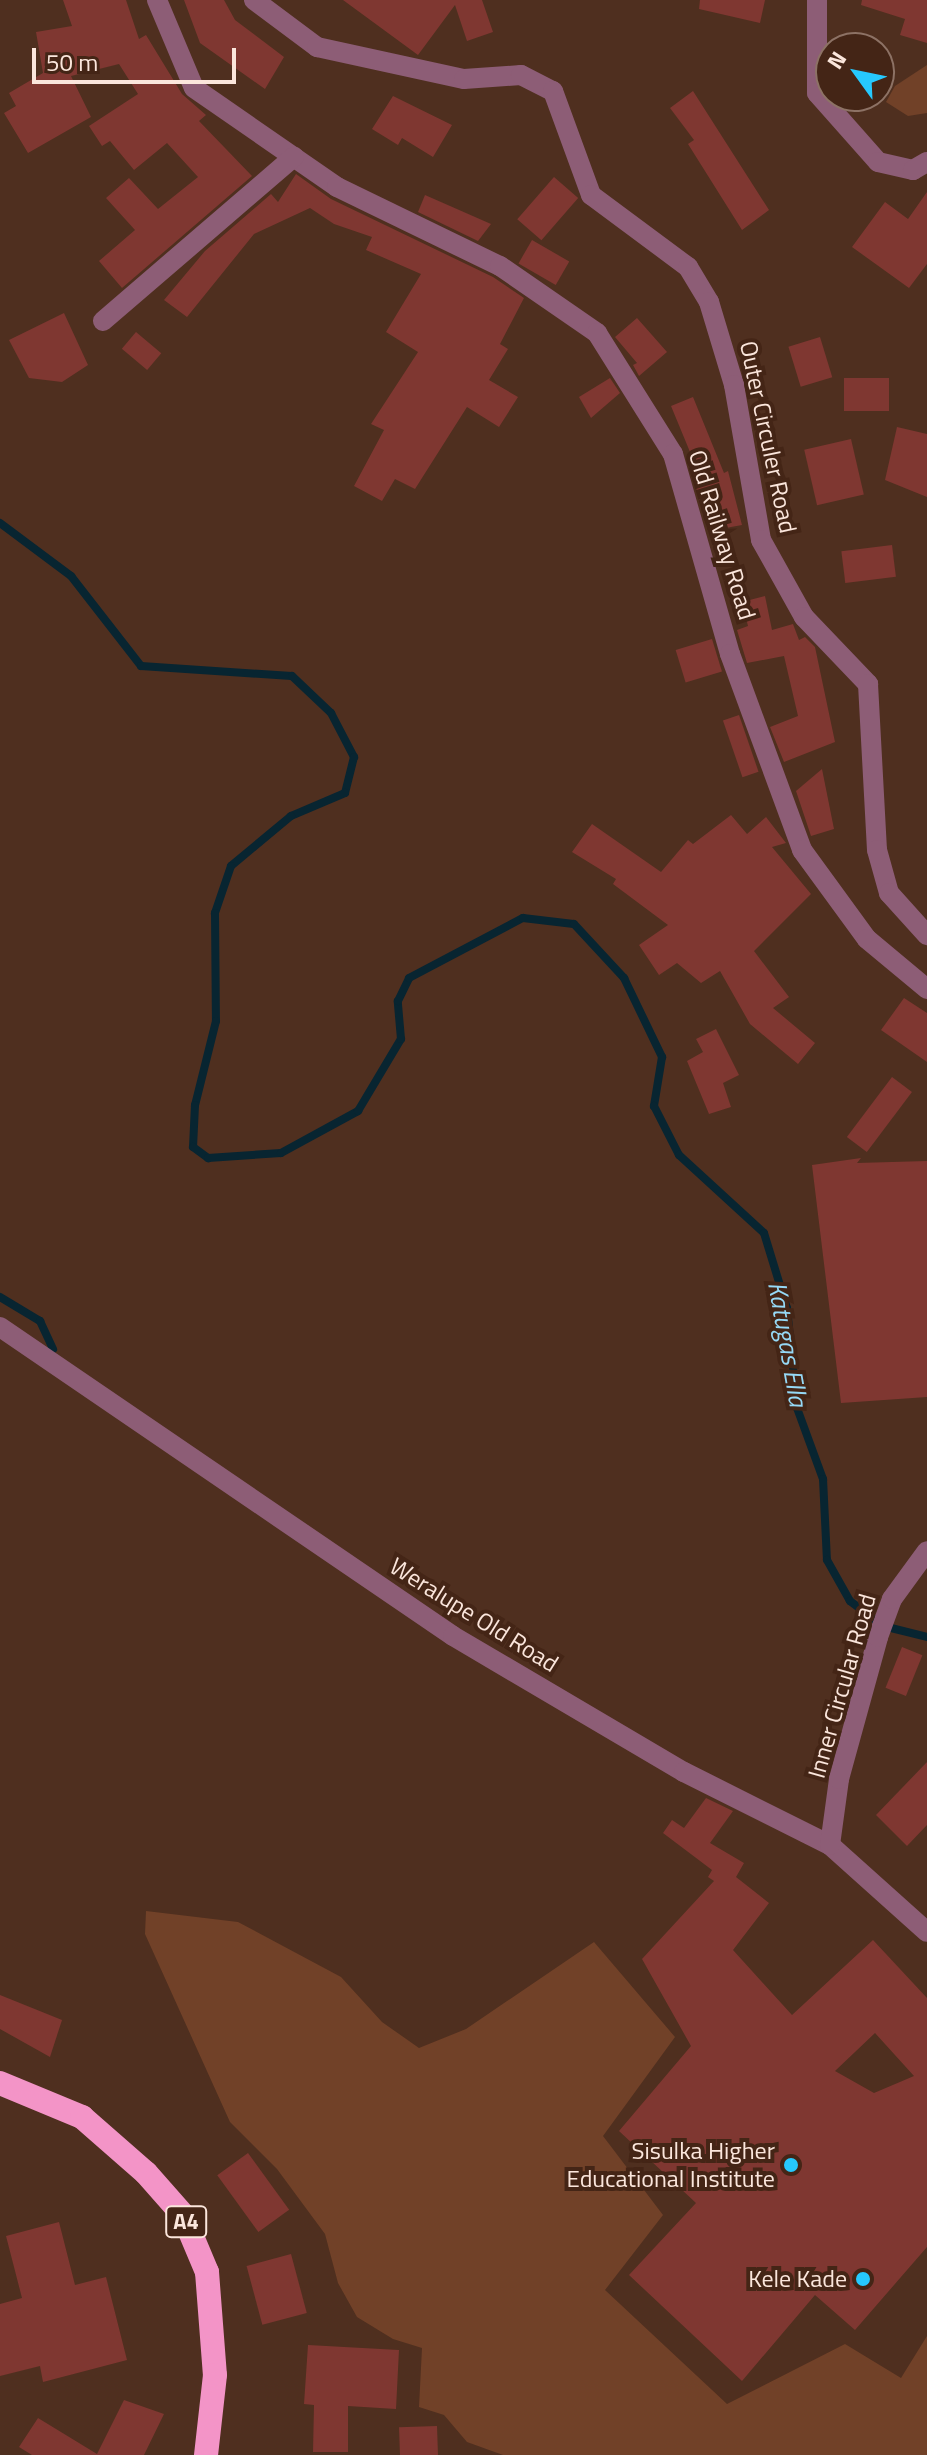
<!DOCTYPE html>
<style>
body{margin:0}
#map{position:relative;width:927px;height:2455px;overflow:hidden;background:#4f2f1f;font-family:"Titillium Web",sans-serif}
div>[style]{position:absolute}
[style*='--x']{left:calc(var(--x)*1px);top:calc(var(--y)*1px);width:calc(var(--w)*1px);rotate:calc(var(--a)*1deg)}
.green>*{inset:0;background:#714128}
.stream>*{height:8px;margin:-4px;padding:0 4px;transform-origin:4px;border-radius:4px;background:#082531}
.building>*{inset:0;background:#7f3731;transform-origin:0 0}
.minor>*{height:20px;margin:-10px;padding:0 10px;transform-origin:10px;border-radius:10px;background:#8d5d76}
.highway>*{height:24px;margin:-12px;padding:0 12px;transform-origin:12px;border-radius:12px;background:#f394c7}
.dots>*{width:22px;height:22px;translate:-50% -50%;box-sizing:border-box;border:4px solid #442516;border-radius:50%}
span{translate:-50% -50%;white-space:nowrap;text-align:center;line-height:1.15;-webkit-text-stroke:8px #442516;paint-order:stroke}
.shield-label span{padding:2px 6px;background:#442516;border:2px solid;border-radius:6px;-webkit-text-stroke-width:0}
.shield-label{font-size:22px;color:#fbe6dc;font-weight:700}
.street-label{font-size:24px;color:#fbe6dc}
.poi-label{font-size:24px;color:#fbe6dc}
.right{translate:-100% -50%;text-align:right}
.water-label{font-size:26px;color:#96d9f6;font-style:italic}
.north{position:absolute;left:815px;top:32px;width:80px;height:80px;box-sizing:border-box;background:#442516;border:2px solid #8d7265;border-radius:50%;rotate:303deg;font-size:22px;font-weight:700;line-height:32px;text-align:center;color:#fbe6dc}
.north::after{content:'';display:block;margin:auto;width:28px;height:36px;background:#26c9fe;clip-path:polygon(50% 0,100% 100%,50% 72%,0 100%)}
.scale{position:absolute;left:32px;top:48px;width:204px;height:36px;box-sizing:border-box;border:4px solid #fbe6dc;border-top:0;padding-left:10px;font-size:24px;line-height:28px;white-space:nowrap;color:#fbe6dc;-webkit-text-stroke:6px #442516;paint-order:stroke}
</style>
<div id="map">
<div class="green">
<i style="clip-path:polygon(927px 65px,927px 113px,908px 116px,886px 102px,895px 86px)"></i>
<i style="clip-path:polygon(146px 1911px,238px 1922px,341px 1977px,382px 2022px,419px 2048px,466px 2029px,594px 1942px,675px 2037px,603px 2136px,663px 2215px,605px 2290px,727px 2404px,845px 2344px,901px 2378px,927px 2336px,927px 2455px,503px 2455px,467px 2442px,444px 2415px,419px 2407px,422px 2348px,393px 2339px,357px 2317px,338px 2283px,325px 2234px,277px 2169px,230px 2122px,145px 1934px)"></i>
</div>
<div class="stream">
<i style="--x:0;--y:523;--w:89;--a:36.7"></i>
<i style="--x:71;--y:576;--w:114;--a:52.1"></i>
<i style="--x:141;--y:666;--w:151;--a:3.8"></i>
<i style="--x:292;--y:676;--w:54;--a:43.5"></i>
<i style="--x:331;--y:713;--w:50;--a:62.4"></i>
<i style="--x:354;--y:757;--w:37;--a:104"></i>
<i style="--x:345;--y:793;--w:59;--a:156.9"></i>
<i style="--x:291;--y:816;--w:78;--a:140.2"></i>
<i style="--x:231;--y:866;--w:50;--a:108.8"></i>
<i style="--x:215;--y:913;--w:108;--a:89.5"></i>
<i style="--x:216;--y:1021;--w:87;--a:104"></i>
<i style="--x:195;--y:1105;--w:42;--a:92.7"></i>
<i style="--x:193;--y:1147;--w:19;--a:36"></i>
<i style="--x:208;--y:1158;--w:73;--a:-3.9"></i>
<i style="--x:281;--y:1153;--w:88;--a:-28.6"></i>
<i style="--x:358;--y:1111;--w:84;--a:-59.2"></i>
<i style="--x:401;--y:1039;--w:38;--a:-95"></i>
<i style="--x:398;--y:1001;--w:25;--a:-64"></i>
<i style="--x:409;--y:978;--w:129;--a:-27.8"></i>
<i style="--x:523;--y:918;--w:51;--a:6.7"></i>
<i style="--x:574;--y:924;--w:74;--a:47.2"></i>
<i style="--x:624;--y:978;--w:88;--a:64.3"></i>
<i style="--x:662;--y:1057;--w:50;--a:99.3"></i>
<i style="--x:654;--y:1106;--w:55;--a:63"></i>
<i style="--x:679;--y:1155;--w:115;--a:42.5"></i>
<i style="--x:764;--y:1233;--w:78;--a:73"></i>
<i style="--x:787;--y:1308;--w:100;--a:84.3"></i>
<i style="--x:797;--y:1408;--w:76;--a:69.9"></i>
<i style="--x:823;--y:1479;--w:81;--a:87.2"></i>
<i style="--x:827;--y:1560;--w:47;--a:60.7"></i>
<i style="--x:850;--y:1601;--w:41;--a:37.1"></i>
<i style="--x:883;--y:1626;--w:45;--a:14"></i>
<i style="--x:0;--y:1297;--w:47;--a:31"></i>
<i style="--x:40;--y:1321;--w:31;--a:65"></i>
</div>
<div class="building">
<i style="clip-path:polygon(63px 0,126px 0,139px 39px,146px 35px,182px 94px,206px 115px,199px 121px,252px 176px,122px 288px,99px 261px,135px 230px,106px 198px,129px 178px,158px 209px,198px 177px,167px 143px,134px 170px,110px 141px,102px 146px,89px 126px,138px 94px,119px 64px,71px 76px,91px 117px,28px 153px,4px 113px,16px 106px,9px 93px,43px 73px,36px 32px,72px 26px)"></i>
<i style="clip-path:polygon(184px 0,224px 0,235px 20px,284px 57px,265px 89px,200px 43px)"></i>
<i style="clip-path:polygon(343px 0,482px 0,493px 32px,467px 41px,455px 5px,418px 55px)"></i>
<i style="clip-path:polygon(700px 0,765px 0,760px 23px,699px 9px)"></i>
<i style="clip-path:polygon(862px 0,927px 0,927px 43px,900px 35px,905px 19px,861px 5px)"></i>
<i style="clip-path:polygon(693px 91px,769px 210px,742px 230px,688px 144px,694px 140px,670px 108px)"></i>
<i style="clip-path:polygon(393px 96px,452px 125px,433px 157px,402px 138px,398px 145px,372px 129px)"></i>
<i style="clip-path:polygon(296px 174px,331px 199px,493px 277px,524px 298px,500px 344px,508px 349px,489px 380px,518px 397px,499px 427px,467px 407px,415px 489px,395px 479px,382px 501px,354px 486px,384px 430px,371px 424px,418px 352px,386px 332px,421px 274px,366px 250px,372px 237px,334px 224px,310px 208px,254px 234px,187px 317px,164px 300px,205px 251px,271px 194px,278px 202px)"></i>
<i style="left:554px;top:177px;width:32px;height:56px;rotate:41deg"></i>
<i style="clip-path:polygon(927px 192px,927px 264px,909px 288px,852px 247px,885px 202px,908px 219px)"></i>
<i style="clip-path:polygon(425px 195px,491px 224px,478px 241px,418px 212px)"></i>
<i style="left:532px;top:240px;width:43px;height:27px;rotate:30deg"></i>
<i style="clip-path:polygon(64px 313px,88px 365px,62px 382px,29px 378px,9px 340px)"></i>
<i style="clip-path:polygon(637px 318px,667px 352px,639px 376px,633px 365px,637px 363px,615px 337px)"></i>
<i style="left:136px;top:332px;width:33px;height:22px;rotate:40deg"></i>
<i style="left:820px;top:337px;width:42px;height:33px;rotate:73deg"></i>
<i style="clip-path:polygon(610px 378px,620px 393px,591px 418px,579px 397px)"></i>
<i style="left:844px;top:378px;width:45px;height:33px"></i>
<i style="clip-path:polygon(693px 397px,724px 473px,728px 471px,742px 525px,709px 531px,695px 484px,702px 481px,671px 406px)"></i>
<i style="clip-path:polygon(897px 427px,927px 434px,927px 497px,885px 480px)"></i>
<i style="left:851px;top:439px;width:57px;height:48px;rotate:77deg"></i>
<i style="left:892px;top:545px;width:32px;height:51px;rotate:83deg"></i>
<i style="clip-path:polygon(765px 596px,772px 630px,793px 624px,799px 640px,805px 637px,815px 647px,835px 742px,784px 762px,770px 727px,798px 716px,784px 656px,747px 663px,737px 630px,748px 626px,742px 602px)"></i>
<i style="left:712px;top:639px;width:34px;height:38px;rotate:73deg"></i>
<i style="left:739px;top:715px;width:60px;height:17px;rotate:71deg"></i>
<i style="clip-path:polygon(822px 769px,834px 829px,811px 836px,796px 791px)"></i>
<i style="clip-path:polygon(731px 815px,747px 834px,766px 817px,786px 843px,772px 847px,811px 894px,754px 951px,789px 997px,773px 1008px,815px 1043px,798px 1064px,750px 1024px,720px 971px,701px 983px,677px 963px,659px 975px,639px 945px,668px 925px,613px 884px,616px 879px,572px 852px,592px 824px,661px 872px,688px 840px,693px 844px)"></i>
<i style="clip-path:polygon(904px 998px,927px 1013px,927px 1062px,881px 1030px)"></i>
<i style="clip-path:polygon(716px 1029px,739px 1075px,723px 1083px,731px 1107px,709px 1114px,687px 1061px,703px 1052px,696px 1039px)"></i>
<i style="left:892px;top:1077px;width:25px;height:75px;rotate:37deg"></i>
<i style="clip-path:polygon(861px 1158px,857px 1163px,927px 1161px,927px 1397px,841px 1403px,812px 1165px)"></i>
<i style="left:902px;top:1647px;width:22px;height:44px;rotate:22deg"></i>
<i style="clip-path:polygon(927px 1762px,927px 1825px,907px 1846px,876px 1815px)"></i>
<i style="clip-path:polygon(evenodd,706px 1798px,733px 1811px,710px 1843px,744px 1863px,736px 1877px,769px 1903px,733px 1950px,792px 2015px,873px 1940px,927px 1998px,927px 2247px,855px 2330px,815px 2295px,742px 2381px,629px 2275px,696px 2203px,619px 2131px,691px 2046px,642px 1959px,714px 1881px,708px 1877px,712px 1870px,663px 1833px,672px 1820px,684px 1828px,706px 1798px,875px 2033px,914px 2076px,874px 2093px,835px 2071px,875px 2033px)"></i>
<i style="clip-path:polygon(0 1995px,62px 2020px,50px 2057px,0 2029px)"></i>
<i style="left:248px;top:2153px;width:70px;height:38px;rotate:54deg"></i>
<i style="clip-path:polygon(59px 2222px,75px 2285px,106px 2277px,127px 2360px,43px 2382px,40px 2366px,0 2376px,0 2304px,22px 2298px,6px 2236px)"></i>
<i style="left:291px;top:2254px;width:61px;height:46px;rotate:75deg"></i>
<i style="clip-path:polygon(308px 2345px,399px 2350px,396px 2409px,348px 2406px,348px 2452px,313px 2452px,314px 2405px,304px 2404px)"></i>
<i style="clip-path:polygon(124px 2400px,164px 2414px,144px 2455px,32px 2455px,19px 2447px,38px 2418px,97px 2454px)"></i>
<i style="left:437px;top:2426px;width:29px;height:38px;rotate:88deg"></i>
</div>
<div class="minor">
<i style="--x:157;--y:0;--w:95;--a:67.2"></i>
<i style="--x:194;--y:88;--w:174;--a:34.7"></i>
<i style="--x:337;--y:187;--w:181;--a:25.9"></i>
<i style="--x:500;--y:266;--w:118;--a:34.6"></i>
<i style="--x:597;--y:333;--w:143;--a:57.9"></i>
<i style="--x:673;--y:454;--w:208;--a:74.1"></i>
<i style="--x:730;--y:654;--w:209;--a:69.8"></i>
<i style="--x:802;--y:850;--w:110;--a:53.9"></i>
<i style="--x:867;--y:939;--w:78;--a:39.8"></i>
<i style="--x:254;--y:0;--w:79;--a:36.7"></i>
<i style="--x:317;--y:47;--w:150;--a:12.3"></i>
<i style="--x:464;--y:79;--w:57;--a:-4"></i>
<i style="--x:521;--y:75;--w:36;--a:27"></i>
<i style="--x:553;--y:91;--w:111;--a:69.9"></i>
<i style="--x:591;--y:195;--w:121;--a:36.6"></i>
<i style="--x:688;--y:267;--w:41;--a:59"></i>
<i style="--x:709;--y:302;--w:87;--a:73.2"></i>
<i style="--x:734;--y:385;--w:157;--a:80.1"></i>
<i style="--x:761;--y:540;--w:88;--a:60.8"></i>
<i style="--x:804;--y:617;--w:93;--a:46.3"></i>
<i style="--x:868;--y:684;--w:166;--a:86.9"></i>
<i style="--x:877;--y:850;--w:45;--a:74.4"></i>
<i style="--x:889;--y:893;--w:57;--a:47.9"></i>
<i style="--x:817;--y:0;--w:93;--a:90"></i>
<i style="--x:817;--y:93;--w:92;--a:48.5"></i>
<i style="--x:878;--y:162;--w:36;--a:13"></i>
<i style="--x:913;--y:170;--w:16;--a:-30"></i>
<i style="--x:103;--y:321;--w:252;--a:-40.7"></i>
<i style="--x:0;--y:1327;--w:548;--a:34.3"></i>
<i style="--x:453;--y:1636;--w:268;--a:30.5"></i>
<i style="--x:684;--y:1772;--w:163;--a:26.6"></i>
<i style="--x:830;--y:1845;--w:130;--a:41.9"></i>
<i style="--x:830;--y:1845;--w:67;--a:-82.2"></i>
<i style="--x:839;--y:1779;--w:147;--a:-74.6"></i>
<i style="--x:878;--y:1637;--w:40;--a:-69.8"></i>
<i style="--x:892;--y:1599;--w:59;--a:-53.9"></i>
</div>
<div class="highway">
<i style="--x:0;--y:2083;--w:89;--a:22.5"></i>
<i style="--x:82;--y:2117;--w:85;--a:41.2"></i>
<i style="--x:146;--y:2173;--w:56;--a:48.6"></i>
<i style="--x:183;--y:2215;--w:62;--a:67.2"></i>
<i style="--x:207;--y:2272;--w:103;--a:85.6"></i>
<i style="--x:215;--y:2375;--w:81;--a:96.4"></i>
</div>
<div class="dots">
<i style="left:791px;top:2165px;background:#26c9fe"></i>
<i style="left:863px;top:2279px;background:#26c9fe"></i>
</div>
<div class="shield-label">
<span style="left:186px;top:2222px">A4</span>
</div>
<div class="street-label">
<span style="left:768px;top:437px;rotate:78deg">Outer Circuler Road</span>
<span style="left:722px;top:535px;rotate:73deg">Old Railway Road</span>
<span style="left:474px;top:1615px;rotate:32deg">Weralupe Old Road</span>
<span style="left:842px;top:1686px;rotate:-74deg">Inner Circular Road</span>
</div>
<div class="poi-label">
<span class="right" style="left:775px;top:2165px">Sisulka Higher<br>Educational Institute</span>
<span class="right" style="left:847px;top:2279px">Kele Kade</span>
</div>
<div class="water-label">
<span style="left:788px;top:1344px;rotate:80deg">Katugas Ella</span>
</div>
<div class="north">N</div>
<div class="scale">50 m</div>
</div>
